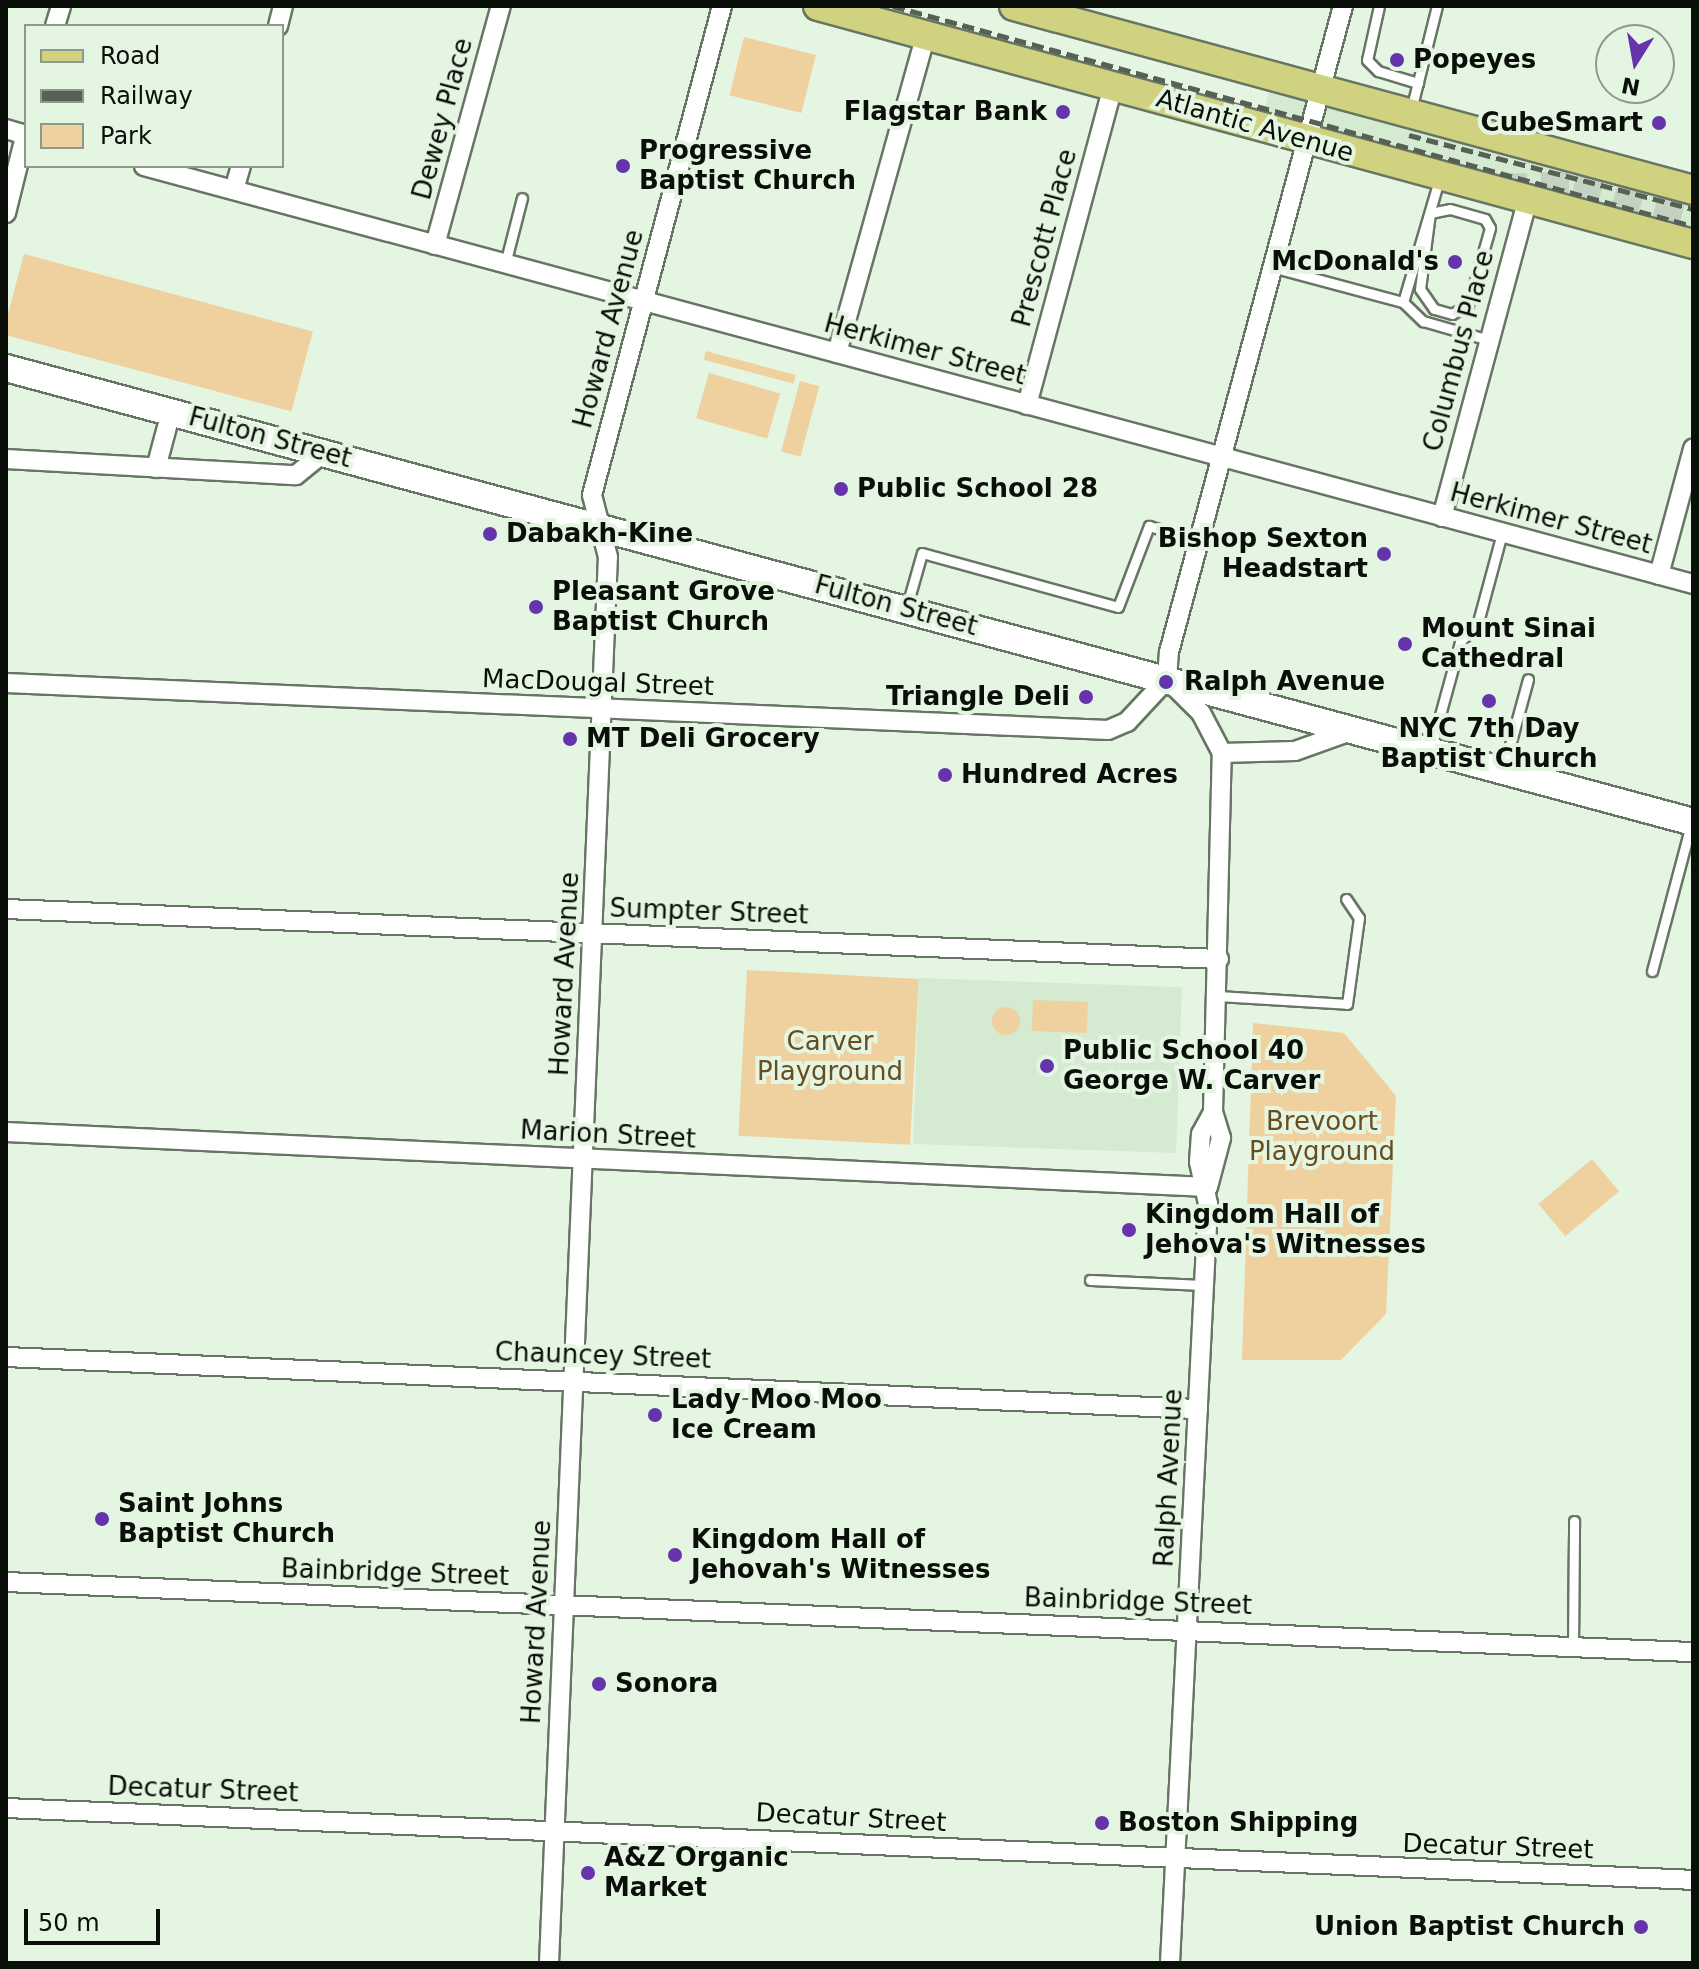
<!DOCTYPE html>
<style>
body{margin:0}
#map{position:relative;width:1699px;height:1969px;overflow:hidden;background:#e4f5e1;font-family:"DejaVu Sans",sans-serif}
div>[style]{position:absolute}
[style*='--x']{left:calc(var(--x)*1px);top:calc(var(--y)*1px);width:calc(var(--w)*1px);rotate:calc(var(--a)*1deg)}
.built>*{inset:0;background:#d4ead1;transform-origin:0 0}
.green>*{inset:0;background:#efd1a0;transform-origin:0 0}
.round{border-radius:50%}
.primary-tunnel>*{height:28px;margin-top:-14px;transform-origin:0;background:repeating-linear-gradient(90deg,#c3d2c1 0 28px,transparent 0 42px)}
.roads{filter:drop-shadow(2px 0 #677564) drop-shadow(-2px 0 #677564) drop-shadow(0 2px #677564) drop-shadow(0 -2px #677564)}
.service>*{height:9px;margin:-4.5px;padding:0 4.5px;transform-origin:4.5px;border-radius:4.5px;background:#fff}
.minor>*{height:18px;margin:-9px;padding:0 9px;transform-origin:9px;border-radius:9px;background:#fff}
.secondary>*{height:26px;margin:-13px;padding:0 13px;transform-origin:13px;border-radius:13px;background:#fff}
.primary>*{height:28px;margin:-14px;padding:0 14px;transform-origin:14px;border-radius:14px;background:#d1d27f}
.rail>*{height:5px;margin-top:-2.5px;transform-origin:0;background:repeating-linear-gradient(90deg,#576055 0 12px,transparent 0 18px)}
.dots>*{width:22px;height:22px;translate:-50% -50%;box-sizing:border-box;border:4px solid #e4f5e1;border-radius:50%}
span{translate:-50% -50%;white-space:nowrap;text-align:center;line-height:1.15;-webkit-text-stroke:8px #e4f5e1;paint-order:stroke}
.poi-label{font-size:26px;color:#0a0f09;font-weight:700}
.left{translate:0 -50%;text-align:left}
.right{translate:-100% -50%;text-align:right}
.street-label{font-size:26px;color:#0a0f09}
.park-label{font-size:26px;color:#674d20}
.frame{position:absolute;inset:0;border:8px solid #0a0f09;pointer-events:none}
.legend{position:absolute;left:24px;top:24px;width:260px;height:144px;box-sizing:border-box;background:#e4f5e1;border:2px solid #8d998b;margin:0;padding:10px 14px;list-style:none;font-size:24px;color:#0a0f09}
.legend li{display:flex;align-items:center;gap:16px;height:40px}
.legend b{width:40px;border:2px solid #8d998b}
.north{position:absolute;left:1595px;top:24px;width:80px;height:80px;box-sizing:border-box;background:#e4f5e1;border:2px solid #8d998b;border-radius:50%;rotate:191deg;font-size:22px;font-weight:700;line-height:32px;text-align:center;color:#0a0f09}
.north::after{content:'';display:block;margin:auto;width:28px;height:36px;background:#6534ac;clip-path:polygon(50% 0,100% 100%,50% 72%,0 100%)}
.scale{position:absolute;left:24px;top:1909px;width:136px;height:36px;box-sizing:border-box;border:4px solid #0a0f09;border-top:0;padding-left:10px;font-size:24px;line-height:28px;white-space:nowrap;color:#0a0f09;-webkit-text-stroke:6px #e4f5e1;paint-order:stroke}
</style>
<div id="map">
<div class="built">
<i style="clip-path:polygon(1269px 91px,1693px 200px,1693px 228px,1264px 113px)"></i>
<i style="left:919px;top:978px;width:263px;height:166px;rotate:2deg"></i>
</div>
<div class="green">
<i style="left:744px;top:37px;width:74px;height:60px;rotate:14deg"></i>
<i style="left:24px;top:254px;width:299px;height:83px;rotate:15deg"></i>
<i style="left:706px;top:351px;width:93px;height:9px;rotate:15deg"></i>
<i style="left:709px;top:373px;width:74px;height:47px;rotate:16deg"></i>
<i style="left:800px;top:381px;width:20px;height:73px;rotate:15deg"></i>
<i style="left:747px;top:970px;width:172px;height:166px;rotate:3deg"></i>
<i style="left:1033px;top:1000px;width:55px;height:31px;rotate:2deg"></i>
<i class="round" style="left:992px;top:1007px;width:28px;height:28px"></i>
<i style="clip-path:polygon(1253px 1023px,1344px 1033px,1396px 1096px,1386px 1314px,1341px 1360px,1242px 1360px)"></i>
<i style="left:1592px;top:1159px;width:42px;height:70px;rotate:50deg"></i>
</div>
<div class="primary-tunnel">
<i style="--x:1499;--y:188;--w:75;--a:-2.3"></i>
<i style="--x:1574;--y:185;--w:123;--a:15.1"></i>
</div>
<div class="roads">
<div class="service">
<i style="--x:1379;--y:6;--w:55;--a:102.5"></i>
<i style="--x:1367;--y:60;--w:16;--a:45"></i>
<i style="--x:1378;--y:71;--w:42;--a:16.7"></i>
<i style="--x:1411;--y:110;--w:107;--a:-76"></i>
<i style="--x:1439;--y:180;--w:127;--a:106.4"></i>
<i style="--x:1403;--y:302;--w:28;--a:44"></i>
<i style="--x:1423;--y:321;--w:69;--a:16.1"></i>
<i style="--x:1450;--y:209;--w:36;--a:16"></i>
<i style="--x:1485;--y:219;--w:10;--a:61"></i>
<i style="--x:1490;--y:228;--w:80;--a:105.9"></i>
<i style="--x:1468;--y:305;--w:18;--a:151"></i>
<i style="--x:1452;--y:314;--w:19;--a:-164"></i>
<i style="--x:1434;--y:309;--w:24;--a:-125"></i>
<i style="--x:1420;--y:289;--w:77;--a:-82.5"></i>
<i style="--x:1430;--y:213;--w:20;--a:-11"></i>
<i style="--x:505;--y:264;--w:68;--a:-75.6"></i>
<i style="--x:1272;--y:267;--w:136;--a:15"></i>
<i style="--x:906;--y:609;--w:58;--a:-74.1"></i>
<i style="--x:922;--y:553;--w:203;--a:15.4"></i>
<i style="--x:1118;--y:607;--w:87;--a:-69.1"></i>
<i style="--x:1149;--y:526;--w:52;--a:16.7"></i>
<i style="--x:1431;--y:748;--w:110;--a:-74.7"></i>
<i style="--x:1460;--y:642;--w:27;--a:-48"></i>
<i style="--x:1478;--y:622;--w:92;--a:-74.9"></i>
<i style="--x:1504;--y:767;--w:91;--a:-74.7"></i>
<i style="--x:1652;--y:971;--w:152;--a:-75.1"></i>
<i style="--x:1218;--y:996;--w:129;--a:3.5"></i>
<i style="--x:1347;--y:1004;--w:87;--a:-82.1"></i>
<i style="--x:1359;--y:918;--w:23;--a:-124"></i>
<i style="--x:1090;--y:1280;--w:114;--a:2.5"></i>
<i style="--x:1573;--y:1646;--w:125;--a:-89.5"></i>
</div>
<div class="minor">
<i style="--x:55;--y:26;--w:21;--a:-73"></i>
<i style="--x:278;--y:26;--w:21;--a:-76"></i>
<i style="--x:6;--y:129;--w:21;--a:17"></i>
<i style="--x:144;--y:166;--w:1604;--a:15.1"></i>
<i style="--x:234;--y:190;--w:25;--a:-74"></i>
<i style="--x:6;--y:213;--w:82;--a:-76"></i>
<i style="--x:435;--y:245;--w:248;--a:-74.6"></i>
<i style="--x:837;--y:353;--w:330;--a:-74.4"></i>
<i style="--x:1027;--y:405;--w:330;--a:-74.9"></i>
<i style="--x:6;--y:459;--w:290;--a:3.2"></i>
<i style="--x:296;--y:475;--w:36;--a:-39"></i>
<i style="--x:156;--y:468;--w:58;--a:-75"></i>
<i style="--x:1442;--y:517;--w:329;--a:-74.9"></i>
<i style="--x:1659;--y:575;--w:131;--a:-74.9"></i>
<i style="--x:6;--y:683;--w:1103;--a:2.44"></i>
<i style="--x:1108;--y:730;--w:21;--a:-23"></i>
<i style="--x:1127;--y:722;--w:59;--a:-47.1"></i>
<i style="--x:1222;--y:753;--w:73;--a:-1.6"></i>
<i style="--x:1295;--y:751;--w:63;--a:-19.6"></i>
<i style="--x:6;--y:909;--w:1214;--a:2.36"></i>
<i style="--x:6;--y:1132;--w:1203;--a:2.62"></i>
<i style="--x:1208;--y:1187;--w:51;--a:-75.1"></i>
<i style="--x:1221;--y:1138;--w:27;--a:-107"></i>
<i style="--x:1213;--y:1112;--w:359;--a:-88.6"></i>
<i style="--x:1222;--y:753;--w:45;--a:-117.7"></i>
<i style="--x:1201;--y:713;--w:48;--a:-135"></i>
<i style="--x:1167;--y:679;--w:27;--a:-86"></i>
<i style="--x:1169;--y:652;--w:669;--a:-74.93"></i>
<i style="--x:6;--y:1357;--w:1193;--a:2.5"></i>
<i style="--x:6;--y:1582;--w:1688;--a:2.38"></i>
<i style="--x:6;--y:1808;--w:1689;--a:2.44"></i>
<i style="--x:549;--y:1963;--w:1407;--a:-87.6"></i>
<i style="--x:608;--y:557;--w:64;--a:-104.5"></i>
<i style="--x:592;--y:495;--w:506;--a:-75.11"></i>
<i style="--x:1170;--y:1963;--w:760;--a:-87.13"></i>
<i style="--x:1208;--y:1204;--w:43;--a:-102.1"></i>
<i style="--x:1199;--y:1162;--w:28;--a:-86"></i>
<i style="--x:1201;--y:1134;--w:25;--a:-61"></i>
</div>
<div class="secondary">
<i style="--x:6;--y:368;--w:1747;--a:15.06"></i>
</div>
<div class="primary">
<i style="--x:818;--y:6;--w:907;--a:15.22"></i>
<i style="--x:1014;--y:6;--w:703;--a:15.16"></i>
</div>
</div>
<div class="rail">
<i style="--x:893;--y:6;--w:830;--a:15.38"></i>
<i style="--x:1409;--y:135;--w:293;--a:14.6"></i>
</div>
<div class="dots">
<i style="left:1397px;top:60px;background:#6534ac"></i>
<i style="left:1063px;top:112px;background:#6534ac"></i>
<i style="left:1659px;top:123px;background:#6534ac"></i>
<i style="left:623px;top:166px;background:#6534ac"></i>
<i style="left:1455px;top:262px;background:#6534ac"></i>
<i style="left:841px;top:489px;background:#6534ac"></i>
<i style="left:490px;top:534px;background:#6534ac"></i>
<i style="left:1384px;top:554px;background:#6534ac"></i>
<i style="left:536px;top:607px;background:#6534ac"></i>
<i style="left:1405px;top:644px;background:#6534ac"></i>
<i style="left:1166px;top:682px;background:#6534ac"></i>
<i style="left:1086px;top:697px;background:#6534ac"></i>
<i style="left:1489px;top:701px;background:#6534ac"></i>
<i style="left:570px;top:739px;background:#6534ac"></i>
<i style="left:945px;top:775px;background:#6534ac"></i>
<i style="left:1047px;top:1066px;background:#6534ac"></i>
<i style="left:1129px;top:1230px;background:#6534ac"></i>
<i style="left:655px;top:1415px;background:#6534ac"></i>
<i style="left:102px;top:1519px;background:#6534ac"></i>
<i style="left:675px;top:1555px;background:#6534ac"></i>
<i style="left:599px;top:1684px;background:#6534ac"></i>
<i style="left:1102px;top:1823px;background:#6534ac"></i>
<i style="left:588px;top:1873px;background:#6534ac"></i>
<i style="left:1641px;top:1927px;background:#6534ac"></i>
</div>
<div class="poi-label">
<span class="left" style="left:1413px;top:60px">Popeyes</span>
<span class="right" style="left:1047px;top:112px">Flagstar Bank</span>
<span class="right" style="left:1643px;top:123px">CubeSmart</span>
<span class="left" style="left:639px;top:166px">Progressive<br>Baptist Church</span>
<span class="right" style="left:1439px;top:262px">McDonald's</span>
<span class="left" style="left:857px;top:489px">Public School 28</span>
<span class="left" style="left:506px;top:534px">Dabakh-Kine</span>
<span class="right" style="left:1368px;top:554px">Bishop Sexton<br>Headstart</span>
<span class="left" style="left:552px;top:607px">Pleasant Grove<br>Baptist Church</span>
<span class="left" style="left:1421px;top:644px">Mount Sinai<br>Cathedral</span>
<span class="left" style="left:1184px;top:682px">Ralph Avenue</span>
<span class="right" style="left:1070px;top:697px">Triangle Deli</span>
<span style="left:1489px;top:744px">NYC 7th Day<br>Baptist Church</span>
<span class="left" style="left:586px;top:739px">MT Deli Grocery</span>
<span class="left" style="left:961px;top:775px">Hundred Acres</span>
<span class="left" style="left:1063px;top:1066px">Public School 40<br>George W. Carver</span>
<span class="left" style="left:1145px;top:1230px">Kingdom Hall of<br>Jehova's Witnesses</span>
<span class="left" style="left:671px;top:1415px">Lady Moo Moo<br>Ice Cream</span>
<span class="left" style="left:118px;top:1519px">Saint Johns<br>Baptist Church</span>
<span class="left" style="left:691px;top:1555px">Kingdom Hall of<br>Jehovah's Witnesses</span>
<span class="left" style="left:615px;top:1684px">Sonora</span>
<span class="left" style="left:1118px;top:1823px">Boston Shipping</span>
<span class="left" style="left:604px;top:1873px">A&amp;Z Organic<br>Market</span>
<span class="right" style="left:1625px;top:1927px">Union Baptist Church</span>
</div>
<div class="street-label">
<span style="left:443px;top:119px;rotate:-75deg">Dewey Place</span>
<span style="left:1255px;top:126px;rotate:16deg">Atlantic Avenue</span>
<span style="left:1045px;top:238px;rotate:-75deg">Prescott Place</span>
<span style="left:609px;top:329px;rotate:-75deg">Howard Avenue</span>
<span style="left:925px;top:350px;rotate:15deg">Herkimer Street</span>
<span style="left:1459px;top:351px;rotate:-75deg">Columbus Place</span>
<span style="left:270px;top:438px;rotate:15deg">Fulton Street</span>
<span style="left:1551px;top:519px;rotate:15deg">Herkimer Street</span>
<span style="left:896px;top:606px;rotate:15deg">Fulton Street</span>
<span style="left:598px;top:683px;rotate:2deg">MacDougal Street</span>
<span style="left:709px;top:912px;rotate:2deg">Sumpter Street</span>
<span style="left:565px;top:974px;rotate:-87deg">Howard Avenue</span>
<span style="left:608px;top:1135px;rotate:3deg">Marion Street</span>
<span style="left:603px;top:1356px;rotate:2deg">Chauncey Street</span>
<span style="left:1169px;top:1478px;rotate:-87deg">Ralph Avenue</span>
<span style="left:395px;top:1573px;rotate:2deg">Bainbridge Street</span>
<span style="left:1138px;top:1602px;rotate:2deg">Bainbridge Street</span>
<span style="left:537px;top:1622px;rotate:-87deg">Howard Avenue</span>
<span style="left:203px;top:1790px;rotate:2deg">Decatur Street</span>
<span style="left:851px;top:1818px;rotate:3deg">Decatur Street</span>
<span style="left:1498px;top:1847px;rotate:2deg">Decatur Street</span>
</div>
<div class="park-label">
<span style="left:830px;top:1057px">Carver<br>Playground</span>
<span style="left:1322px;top:1137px">Brevoort<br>Playground</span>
</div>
<div class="frame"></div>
<ul class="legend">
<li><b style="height:10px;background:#d1d27f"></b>Road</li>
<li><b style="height:10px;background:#576055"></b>Railway</li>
<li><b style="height:22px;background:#efd1a0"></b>Park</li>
</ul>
<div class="north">N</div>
<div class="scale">50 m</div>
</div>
